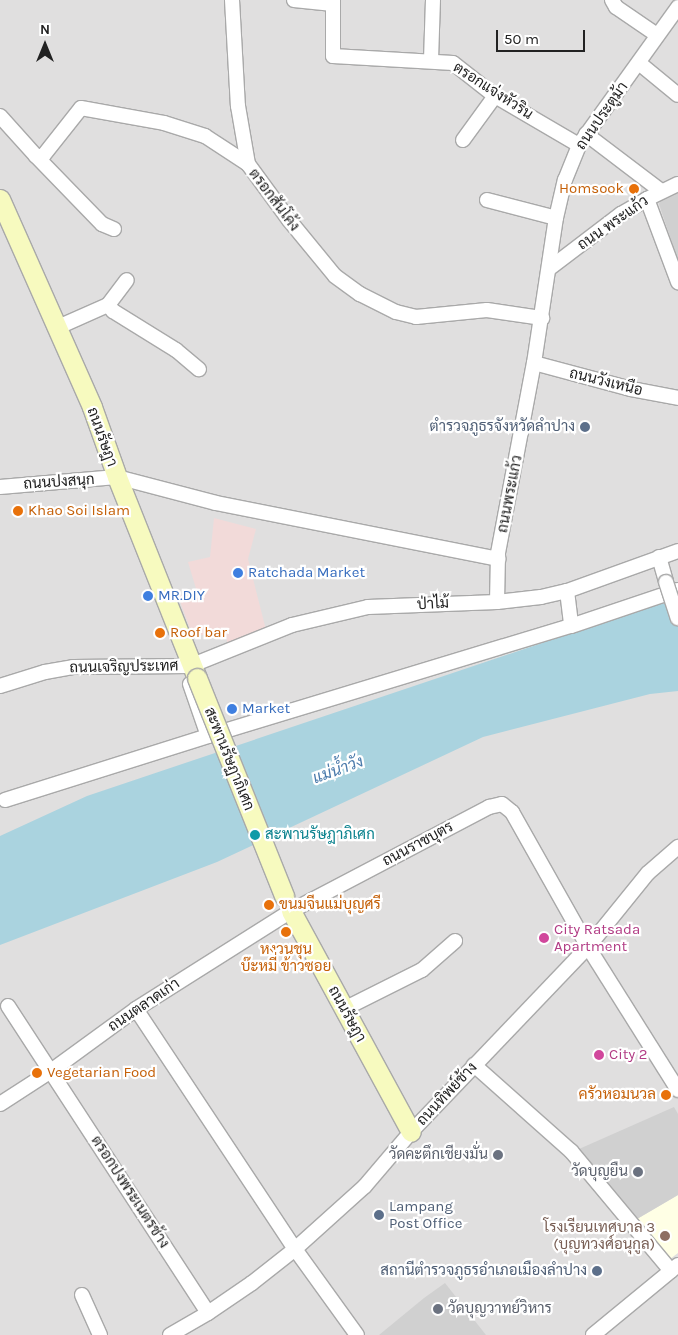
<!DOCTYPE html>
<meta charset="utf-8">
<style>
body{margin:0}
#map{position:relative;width:678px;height:1335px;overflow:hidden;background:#f2efe9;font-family:Karla,Sarabun,sans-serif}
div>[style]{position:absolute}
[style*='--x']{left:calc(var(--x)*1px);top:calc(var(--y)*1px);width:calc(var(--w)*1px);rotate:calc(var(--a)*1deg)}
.residential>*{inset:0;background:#e0dfdf;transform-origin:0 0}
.commercial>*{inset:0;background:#f2dad9}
.education>*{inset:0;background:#ffffe5}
.religious>*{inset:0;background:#d0d0d0}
.water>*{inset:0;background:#aad3df}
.roads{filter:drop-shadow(1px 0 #a9a9a9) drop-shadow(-1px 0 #a9a9a9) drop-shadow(0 1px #a9a9a9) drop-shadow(0 -1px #a9a9a9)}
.street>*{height:14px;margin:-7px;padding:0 7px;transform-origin:7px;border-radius:7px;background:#fff}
.secondary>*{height:19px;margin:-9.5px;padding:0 9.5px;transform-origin:9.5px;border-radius:9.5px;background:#f7fabf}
.bridges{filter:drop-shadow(1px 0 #a9a9a9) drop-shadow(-1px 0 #a9a9a9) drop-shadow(0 1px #a9a9a9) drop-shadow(0 -1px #a9a9a9)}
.street-bridge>*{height:14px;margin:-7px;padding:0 7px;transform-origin:7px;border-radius:7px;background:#fff}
.secondary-bridge>*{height:19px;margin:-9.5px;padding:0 9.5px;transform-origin:9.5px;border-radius:9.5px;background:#f7fabf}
.dots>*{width:14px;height:14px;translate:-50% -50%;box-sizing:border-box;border:2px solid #fff;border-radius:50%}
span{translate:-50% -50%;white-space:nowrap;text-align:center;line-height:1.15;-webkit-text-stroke:4.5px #fff;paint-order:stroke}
.street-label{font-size:15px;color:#222}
.food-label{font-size:15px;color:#c56008}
.right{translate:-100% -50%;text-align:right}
.left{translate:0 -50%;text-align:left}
.service-label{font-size:15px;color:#4e5e75}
.shop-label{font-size:15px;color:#366cbe}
.culture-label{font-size:15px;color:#0d838f}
.hotel-label{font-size:15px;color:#b23c85}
.worship-label{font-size:15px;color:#5b616d}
.education-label{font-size:15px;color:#785e54}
.water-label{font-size:16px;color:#4a7aab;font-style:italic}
.north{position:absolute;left:20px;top:20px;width:50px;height:50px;-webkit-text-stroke:4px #fff;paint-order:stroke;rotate:0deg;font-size:14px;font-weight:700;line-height:20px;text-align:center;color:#222}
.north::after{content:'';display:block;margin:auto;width:18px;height:22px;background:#222;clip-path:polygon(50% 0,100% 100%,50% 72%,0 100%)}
.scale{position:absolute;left:496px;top:30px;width:89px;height:22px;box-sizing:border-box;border:2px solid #222;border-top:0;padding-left:6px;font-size:15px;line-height:18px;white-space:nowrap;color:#222;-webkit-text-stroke:4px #fff;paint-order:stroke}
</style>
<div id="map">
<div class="residential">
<i style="left:0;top:0;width:678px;height:1335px"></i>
</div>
<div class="commercial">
<i style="clip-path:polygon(214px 518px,256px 529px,248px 559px,266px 630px,228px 647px,225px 630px,193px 637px,178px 596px,197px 592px,188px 562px,210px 557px)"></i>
</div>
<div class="education">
<i style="clip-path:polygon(678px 1195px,678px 1253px,670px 1259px,637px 1219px)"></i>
</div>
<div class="religious">
<i style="clip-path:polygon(678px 184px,678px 261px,659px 204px,664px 190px)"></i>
<i style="clip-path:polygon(674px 1107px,678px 1114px,678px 1195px,637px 1219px,579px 1149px)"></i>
<i style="clip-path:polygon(445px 1283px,486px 1335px,379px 1335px,424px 1298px)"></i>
</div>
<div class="water">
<i style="clip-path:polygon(678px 601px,678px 691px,650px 694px,483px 737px,217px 862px,0 945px,0 836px,87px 796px,652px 606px)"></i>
</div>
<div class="roads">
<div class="street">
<i style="--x:232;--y:0;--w:106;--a:86.8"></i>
<i style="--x:238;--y:106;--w:59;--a:80.2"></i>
<i style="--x:294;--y:0;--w:39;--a:6"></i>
<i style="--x:333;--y:0;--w:56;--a:90"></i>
<i style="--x:333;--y:56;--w:120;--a:3.3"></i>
<i style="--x:453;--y:63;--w:53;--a:38.2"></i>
<i style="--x:495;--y:96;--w:97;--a:30.3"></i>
<i style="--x:612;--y:0;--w:8;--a:60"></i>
<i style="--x:616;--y:7;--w:50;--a:34.3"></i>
<i style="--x:431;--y:60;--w:60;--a:-88.1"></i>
<i style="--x:639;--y:63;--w:50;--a:39.4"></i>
<i style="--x:0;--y:116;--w:54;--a:48"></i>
<i style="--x:36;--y:156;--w:7;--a:0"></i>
<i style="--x:43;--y:156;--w:61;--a:-51.6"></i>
<i style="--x:81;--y:108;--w:84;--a:10.2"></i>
<i style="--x:164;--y:123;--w:43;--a:17.6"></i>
<i style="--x:205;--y:136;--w:51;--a:33.1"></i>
<i style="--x:248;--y:164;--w:69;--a:53.8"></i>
<i style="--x:289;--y:220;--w:72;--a:50.6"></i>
<i style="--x:335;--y:276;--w:31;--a:36"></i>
<i style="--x:360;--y:294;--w:40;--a:26.6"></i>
<i style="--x:396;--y:312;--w:21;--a:14"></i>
<i style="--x:416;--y:317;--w:71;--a:-5.6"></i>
<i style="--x:487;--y:310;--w:56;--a:8.3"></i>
<i style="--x:586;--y:134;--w:94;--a:37.2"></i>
<i style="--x:463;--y:140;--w:54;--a:-54"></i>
<i style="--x:36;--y:156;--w:95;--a:45.9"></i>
<i style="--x:102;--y:224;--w:13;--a:23"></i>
<i style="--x:647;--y:199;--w:89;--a:69.5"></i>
<i style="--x:487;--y:200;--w:71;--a:14.6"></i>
<i style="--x:550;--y:268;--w:89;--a:-37.3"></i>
<i style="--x:621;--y:214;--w:30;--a:-30"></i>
<i style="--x:647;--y:199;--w:34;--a:-26"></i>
<i style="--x:108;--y:305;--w:8;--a:50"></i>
<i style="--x:113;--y:311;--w:74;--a:31.8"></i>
<i style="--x:176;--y:350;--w:30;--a:40"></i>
<i style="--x:56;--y:328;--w:57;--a:-23.9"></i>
<i style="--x:108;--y:305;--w:31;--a:-53"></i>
<i style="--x:534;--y:363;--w:100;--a:15"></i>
<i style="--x:631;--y:389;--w:48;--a:10.8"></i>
<i style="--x:0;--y:487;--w:117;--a:-4.9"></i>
<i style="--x:117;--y:477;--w:102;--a:14.7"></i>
<i style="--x:216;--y:503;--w:288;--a:11.2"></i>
<i style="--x:659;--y:557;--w:26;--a:74"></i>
<i style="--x:567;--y:591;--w:35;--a:83"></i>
<i style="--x:497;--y:602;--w:49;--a:-88.8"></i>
<i style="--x:498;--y:553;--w:193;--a:-79.3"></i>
<i style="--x:534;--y:363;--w:147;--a:-81.4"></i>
<i style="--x:556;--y:218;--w:39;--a:-77"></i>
<i style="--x:565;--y:180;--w:38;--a:-68"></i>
<i style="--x:579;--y:145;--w:170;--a:-54.3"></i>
<i style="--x:190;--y:684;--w:55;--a:70.9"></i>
<i style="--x:0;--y:686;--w:47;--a:-17.3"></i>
<i style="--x:45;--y:672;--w:28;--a:-10"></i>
<i style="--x:73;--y:667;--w:117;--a:-0.5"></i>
<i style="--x:190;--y:666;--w:110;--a:-21.9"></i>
<i style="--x:292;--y:625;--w:78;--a:-13.3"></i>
<i style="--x:368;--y:607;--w:129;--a:-2.2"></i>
<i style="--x:497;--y:602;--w:44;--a:-6.5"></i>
<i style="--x:541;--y:597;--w:27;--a:-13"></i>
<i style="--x:567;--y:591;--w:118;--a:-19.8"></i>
<i style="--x:5;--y:800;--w:213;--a:-17.5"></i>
<i style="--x:208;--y:736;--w:379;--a:-16.9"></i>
<i style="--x:571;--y:626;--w:113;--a:-18.6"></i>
<i style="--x:8;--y:1006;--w:366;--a:56.9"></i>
<i style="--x:136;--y:1009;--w:288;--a:56.5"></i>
<i style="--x:295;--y:1249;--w:106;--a:54.2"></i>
<i style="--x:344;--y:1009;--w:87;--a:-26.6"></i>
<i style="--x:422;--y:970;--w:44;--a:-41.3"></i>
<i style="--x:474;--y:1065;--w:130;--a:41.6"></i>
<i style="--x:571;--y:1151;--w:156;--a:50.2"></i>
<i style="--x:0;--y:1104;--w:61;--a:-32.9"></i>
<i style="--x:51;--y:1071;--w:105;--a:-36.1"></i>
<i style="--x:136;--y:1009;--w:183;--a:-32.3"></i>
<i style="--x:291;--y:911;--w:224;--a:-27.7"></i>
<i style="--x:489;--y:807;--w:13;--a:-13"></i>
<i style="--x:502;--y:804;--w:13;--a:39"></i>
<i style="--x:512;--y:812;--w:155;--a:60.6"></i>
<i style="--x:588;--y:947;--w:169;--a:57.8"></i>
<i style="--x:82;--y:1295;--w:44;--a:65.8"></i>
<i style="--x:170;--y:1335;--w:44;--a:-30.1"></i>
<i style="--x:208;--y:1313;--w:53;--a:-34.3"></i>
<i style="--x:252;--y:1283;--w:55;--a:-38.3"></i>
<i style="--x:295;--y:1249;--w:94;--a:-42"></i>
<i style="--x:365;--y:1186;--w:71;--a:-49.6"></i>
<i style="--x:411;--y:1132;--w:256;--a:-46.3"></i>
<i style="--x:588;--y:947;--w:95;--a:-51"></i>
<i style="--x:648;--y:873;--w:40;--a:-41"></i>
<i style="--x:593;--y:1335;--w:110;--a:-39.5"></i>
</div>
<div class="secondary">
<i style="--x:0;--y:199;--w:227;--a:66.1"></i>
<i style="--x:92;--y:407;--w:74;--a:70.3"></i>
<i style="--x:117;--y:477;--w:216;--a:68.3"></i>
<i style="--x:291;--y:911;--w:251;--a:61.5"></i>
</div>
</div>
<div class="bridges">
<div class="street-bridge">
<i style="--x:666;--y:582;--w:38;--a:72"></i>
</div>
<div class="secondary-bridge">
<i style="--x:197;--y:678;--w:235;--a:68.2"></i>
</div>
</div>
<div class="dots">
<i style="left:634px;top:189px;background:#e8710a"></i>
<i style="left:585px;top:427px;background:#5c6f8a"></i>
<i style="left:18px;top:511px;background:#e8710a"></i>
<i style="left:238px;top:573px;background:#3f7fe0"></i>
<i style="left:148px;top:596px;background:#3f7fe0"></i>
<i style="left:160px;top:633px;background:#e8710a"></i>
<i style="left:232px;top:709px;background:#3f7fe0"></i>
<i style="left:255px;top:835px;background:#0f9aa8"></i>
<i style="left:269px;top:905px;background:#e8710a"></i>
<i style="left:286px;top:932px;background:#e8710a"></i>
<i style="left:544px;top:938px;background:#d1479c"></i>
<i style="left:599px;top:1055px;background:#d1479c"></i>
<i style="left:37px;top:1073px;background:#e8710a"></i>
<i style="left:666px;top:1095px;background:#e8710a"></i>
<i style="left:498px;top:1155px;background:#6b7280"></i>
<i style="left:638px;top:1172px;background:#6b7280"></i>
<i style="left:379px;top:1215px;background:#5c6f8a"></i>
<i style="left:665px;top:1236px;background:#8d6e63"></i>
<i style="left:597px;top:1271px;background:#5c6f8a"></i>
<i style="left:438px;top:1309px;background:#6b7280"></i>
</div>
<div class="street-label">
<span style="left:493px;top:91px;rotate:33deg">ตรอกแจ่งหัวริน</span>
<span style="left:602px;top:116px;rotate:-55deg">ถนนประตูม้า</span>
<span style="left:274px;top:200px;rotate:53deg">ตรอกสันโค้ง</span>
<span style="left:613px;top:223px;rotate:-35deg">ถนน พระแก้ว</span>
<span style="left:606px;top:382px;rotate:14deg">ถนนวังเหนือ</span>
<span style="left:102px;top:437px;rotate:70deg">ถนนรัษฎา</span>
<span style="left:59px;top:482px;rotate:-4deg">ถนนปงสนุก</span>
<span style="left:510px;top:494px;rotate:-79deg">ถนนพระแก้ว</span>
<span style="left:433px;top:604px;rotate:-3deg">ป่าไม้</span>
<span style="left:124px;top:667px;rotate:-1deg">ถนนเจริญประเทศ</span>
<span style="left:229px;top:759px;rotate:68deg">สะพานรัษฏาภิเศก</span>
<span style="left:418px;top:844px;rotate:-28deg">ถนนราชบุตร</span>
<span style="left:144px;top:1005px;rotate:-34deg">ถนนตลาดเก่า</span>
<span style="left:347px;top:1014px;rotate:61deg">ถนนรัษฎา</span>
<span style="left:447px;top:1094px;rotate:-47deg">ถนนทิพย์ช้าง</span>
<span style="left:130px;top:1192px;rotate:57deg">ตรอกปงพระเนตรช้าง</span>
</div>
<div class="food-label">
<span class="right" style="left:624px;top:189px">Homsook</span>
<span class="left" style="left:28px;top:511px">Khao Soi Islam</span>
<span class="left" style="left:170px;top:633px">Roof bar</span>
<span class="left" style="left:279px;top:905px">ขนมจีนแม่บุญศรี</span>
<span style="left:286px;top:958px">หงวนชุน<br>บ๊ะหมี่ ข้าวซอย</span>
<span class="left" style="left:47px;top:1073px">Vegetarian Food</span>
<span class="right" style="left:656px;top:1095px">ครัวหอมนวล</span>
</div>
<div class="service-label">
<span class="right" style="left:575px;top:427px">ตำรวจภูธรจังหวัดลำปาง</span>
<span class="left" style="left:389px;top:1215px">Lampang<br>Post Office</span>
<span class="right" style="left:587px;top:1271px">สถานีตำรวจภูธรอำเภอเมืองลำปาง</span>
</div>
<div class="shop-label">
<span class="left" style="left:248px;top:573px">Ratchada Market</span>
<span class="left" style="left:158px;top:596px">MR.DIY</span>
<span class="left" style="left:242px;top:709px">Market</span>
</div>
<div class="culture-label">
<span class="left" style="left:265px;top:835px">สะพานรัษฎาภิเศก</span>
</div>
<div class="hotel-label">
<span class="left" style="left:554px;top:938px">City Ratsada<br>Apartment</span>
<span class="left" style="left:609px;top:1055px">City 2</span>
</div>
<div class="worship-label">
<span class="right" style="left:488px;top:1155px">วัดคะตึกเชียงมั่น</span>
<span class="right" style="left:628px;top:1172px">วัดบุญยืน</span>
<span class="left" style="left:448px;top:1309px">วัดบุญวาทย์วิหาร</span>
</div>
<div class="education-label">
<span class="right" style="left:655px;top:1236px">โรงเรียนเทศบาล 3<br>(บุญทวงศ์อนุกูล)</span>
</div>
<div class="water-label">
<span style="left:338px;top:770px;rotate:-20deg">แม่น้ำวัง</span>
</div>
<div class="north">N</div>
<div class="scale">50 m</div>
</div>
